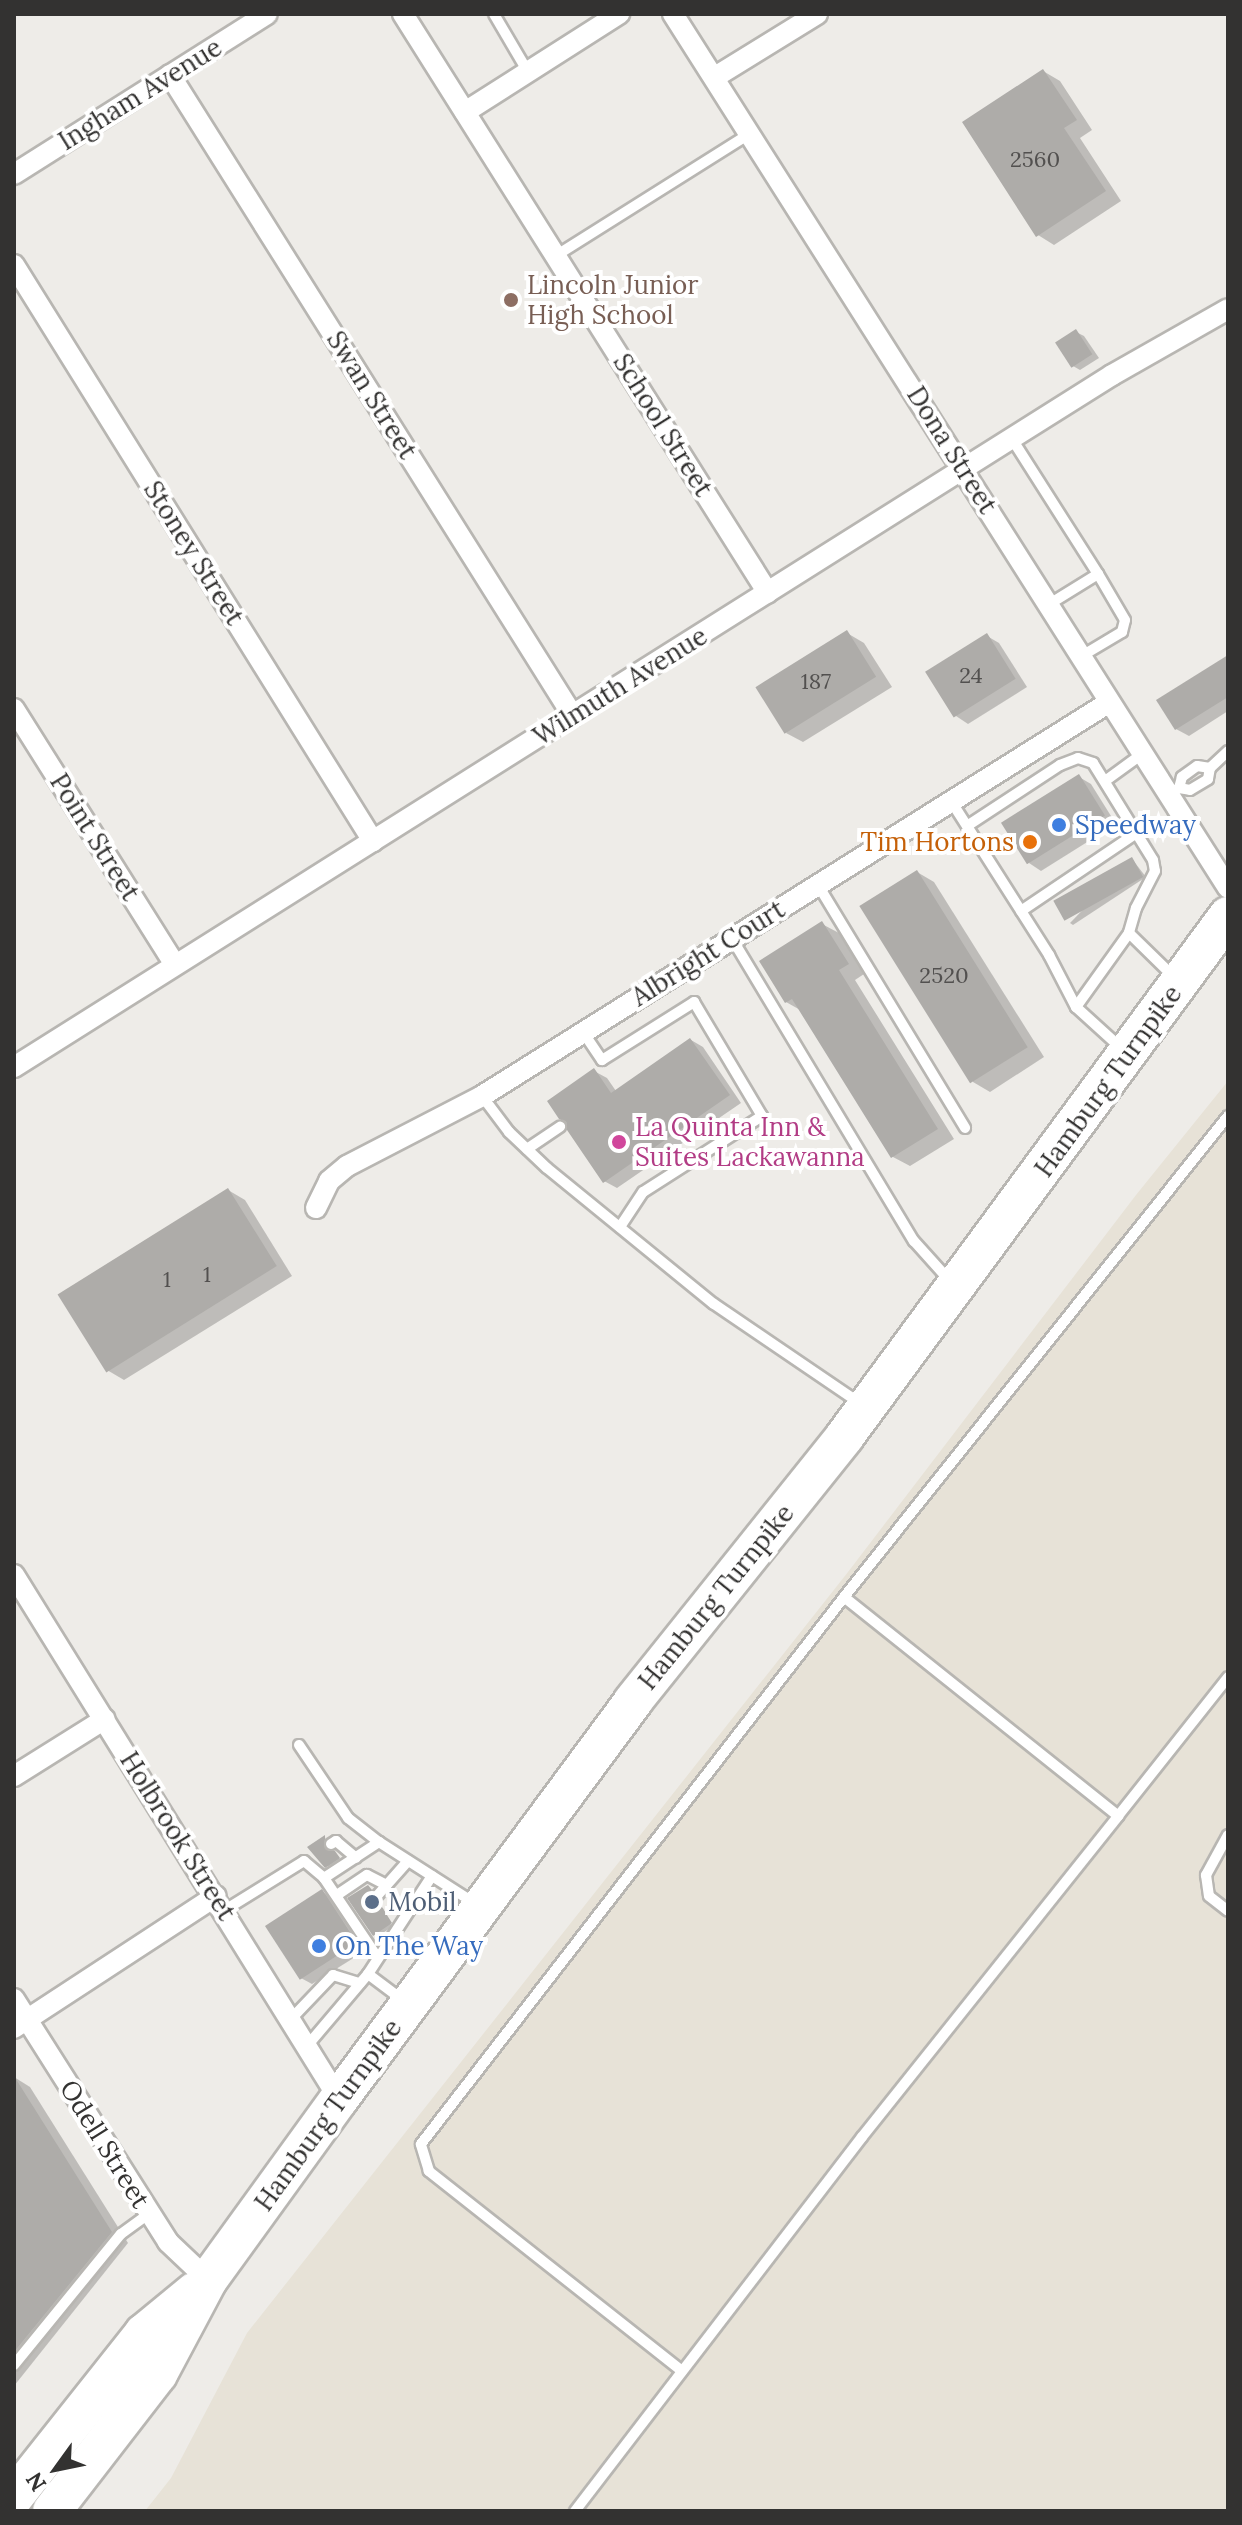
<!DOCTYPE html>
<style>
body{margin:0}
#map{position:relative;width:1242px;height:2525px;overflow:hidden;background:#eeece8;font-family:Lora,serif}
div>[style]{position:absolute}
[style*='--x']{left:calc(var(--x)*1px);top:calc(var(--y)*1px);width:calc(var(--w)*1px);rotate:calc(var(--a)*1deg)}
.built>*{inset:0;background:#e7e2d7}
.shadow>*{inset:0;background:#0003}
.building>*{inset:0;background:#aeaca9;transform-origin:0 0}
.roads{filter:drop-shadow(2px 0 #b8b6b2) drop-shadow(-2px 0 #b8b6b2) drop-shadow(0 2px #b8b6b2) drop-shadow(0 -2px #b8b6b2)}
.lane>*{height:10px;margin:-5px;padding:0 5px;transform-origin:5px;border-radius:5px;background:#fff}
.street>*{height:20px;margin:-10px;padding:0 10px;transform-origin:10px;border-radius:10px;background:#fff}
.highway>*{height:38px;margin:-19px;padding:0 19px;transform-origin:19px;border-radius:19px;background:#fff}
.dots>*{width:22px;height:22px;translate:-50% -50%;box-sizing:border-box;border:4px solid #fff;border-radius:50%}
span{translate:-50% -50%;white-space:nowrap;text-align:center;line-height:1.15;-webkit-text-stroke:8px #fff;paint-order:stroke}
.number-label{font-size:22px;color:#52504f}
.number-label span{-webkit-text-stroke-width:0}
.street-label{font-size:26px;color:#333231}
.education-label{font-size:26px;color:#785e54}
.left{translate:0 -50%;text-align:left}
.shop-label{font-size:26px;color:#366cbe}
.food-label{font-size:26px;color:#c56008}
.right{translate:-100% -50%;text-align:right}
.hotel-label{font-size:26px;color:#b23c85}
.service-label{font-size:26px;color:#4e5e75}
.frame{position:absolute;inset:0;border:16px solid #333231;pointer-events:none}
.north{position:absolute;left:16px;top:2429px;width:80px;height:80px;-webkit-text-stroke:6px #fff;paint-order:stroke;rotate:237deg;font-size:22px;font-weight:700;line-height:32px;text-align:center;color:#333231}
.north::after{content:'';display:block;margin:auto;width:28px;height:36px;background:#333231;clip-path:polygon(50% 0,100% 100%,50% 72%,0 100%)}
</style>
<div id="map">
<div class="built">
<i style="clip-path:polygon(1228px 1081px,1228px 2511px,145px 2511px,171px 2478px,247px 2333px,848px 1572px,1136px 1195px)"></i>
</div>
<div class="shadow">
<i style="clip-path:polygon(1043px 71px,1060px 81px,1092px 130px,1080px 138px,1121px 201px,1054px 245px,1038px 235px)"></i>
<i style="clip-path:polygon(1076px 332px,1084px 336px,1099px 358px,1080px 370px,1073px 366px)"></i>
<i style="clip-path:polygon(847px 633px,864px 643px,892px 687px,803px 742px,786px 733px)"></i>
<i style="clip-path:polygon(987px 636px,999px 643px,1027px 687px,968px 724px,956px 716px)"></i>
<i style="clip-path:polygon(1228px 657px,1228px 711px,1189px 736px,1176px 729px)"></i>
<i style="clip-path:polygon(1079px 777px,1091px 784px,1116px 824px,1041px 871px,1029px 863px)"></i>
<i style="clip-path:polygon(1132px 859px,1146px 877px,1073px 925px,1070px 923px)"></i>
<i style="clip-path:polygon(917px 872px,934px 882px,1044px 1057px,990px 1092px,973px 1082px)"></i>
<i style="clip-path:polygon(822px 924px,839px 933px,864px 974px,855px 980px,954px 1139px,910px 1166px,893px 1157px,802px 1011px,786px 1002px)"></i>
<i style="clip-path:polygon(691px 1040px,703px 1047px,741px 1103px,617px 1188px,604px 1181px,594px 1071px,607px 1078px,616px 1091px)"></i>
<i style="clip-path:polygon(228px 1190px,245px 1200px,292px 1276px,124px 1380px,107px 1370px)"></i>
<i style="clip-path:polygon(325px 1837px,327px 1851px,342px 1860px,329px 1868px,310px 1847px)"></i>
<i style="clip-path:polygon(368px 1887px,374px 1893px,371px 1903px,383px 1908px,392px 1927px,378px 1936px,350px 1899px)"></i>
<i style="clip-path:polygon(322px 1892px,334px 1899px,368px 1949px,312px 1984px,299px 1977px)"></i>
<i style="clip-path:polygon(14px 2077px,30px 2087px,128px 2243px,14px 2386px)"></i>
</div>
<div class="building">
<i style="clip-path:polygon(1043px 69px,1077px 120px,1064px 128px,1106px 191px,1036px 237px,962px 122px)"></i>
<i style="left:1076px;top:329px;width:30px;height:25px;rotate:57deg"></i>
<i style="left:847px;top:630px;width:55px;height:108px;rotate:58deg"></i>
<i style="left:987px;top:633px;width:54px;height:73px;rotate:58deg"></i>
<i style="clip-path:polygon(1228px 655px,1228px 697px,1175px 730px,1156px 700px)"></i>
<i style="left:1079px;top:774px;width:49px;height:92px;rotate:58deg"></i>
<i style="left:1132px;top:857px;width:23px;height:90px;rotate:61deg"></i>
<i style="left:917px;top:870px;width:209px;height:68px;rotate:58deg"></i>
<i style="clip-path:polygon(822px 921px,849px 964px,839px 970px,938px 1129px,891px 1158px,792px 999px,785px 1003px,759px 961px)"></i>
<i style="clip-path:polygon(690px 1038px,730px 1095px,603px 1183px,567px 1130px,566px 1122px,559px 1119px,547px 1101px,594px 1068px,611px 1093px)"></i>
<i style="left:228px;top:1188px;width:92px;height:201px;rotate:58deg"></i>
<i style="clip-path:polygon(325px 1835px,325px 1849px,335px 1851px,340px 1858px,325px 1868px,307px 1847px)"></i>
<i style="clip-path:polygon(368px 1885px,372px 1890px,369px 1900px,380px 1904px,392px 1923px,373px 1936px,347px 1898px)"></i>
<i style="left:322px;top:1889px;width:64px;height:68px;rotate:57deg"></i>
<i style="clip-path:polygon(14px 2076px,112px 2232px,14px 2352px)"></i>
</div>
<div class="roads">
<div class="lane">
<i style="--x:494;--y:14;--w:67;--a:59.6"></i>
<i style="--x:557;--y:255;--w:229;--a:-32.2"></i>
<i style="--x:1012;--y:439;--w:160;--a:57.5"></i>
<i style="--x:1098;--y:574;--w:59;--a:148.2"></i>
<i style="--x:1080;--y:657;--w:49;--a:-30.8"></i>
<i style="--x:1122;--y:632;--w:12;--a:-76"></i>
<i style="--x:1125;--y:620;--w:53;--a:-120.4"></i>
<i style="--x:1210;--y:768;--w:25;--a:-43"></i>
<i style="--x:1105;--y:781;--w:46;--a:-36.1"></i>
<i style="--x:1167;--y:795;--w:14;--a:-30"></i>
<i style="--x:1179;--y:788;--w:11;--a:10"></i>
<i style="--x:1190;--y:790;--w:21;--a:-31"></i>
<i style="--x:1208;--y:779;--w:11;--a:-80"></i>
<i style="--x:1210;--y:768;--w:13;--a:-171"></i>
<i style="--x:1197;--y:766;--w:19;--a:144"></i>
<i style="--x:1182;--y:777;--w:11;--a:105"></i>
<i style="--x:951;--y:801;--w:183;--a:57.5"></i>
<i style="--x:1049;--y:955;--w:59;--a:62.6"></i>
<i style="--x:1076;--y:1007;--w:61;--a:42.3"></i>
<i style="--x:967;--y:826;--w:111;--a:-33.3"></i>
<i style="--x:1060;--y:765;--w:19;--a:-21"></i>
<i style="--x:1078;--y:758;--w:16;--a:18"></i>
<i style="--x:1093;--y:763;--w:114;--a:58.3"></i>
<i style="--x:1153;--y:860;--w:11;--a:80"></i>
<i style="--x:1155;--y:871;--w:42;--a:117.2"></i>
<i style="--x:1136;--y:908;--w:26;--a:106"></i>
<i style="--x:1129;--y:933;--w:62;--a:44.3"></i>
<i style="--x:818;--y:885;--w:284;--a:58.8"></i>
<i style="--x:1021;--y:911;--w:141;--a:-34"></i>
<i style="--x:731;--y:937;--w:355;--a:59"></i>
<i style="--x:914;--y:1241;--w:52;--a:48.1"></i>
<i style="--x:1076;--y:1007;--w:91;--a:-54.4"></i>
<i style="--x:583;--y:1032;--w:34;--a:56"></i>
<i style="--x:602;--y:1060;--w:109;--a:-32.2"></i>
<i style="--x:694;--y:1002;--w:133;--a:59.2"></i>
<i style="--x:762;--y:1116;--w:141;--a:147.4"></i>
<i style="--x:643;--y:1192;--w:42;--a:123.3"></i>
<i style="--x:482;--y:1096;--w:45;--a:53.1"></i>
<i style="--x:509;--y:1132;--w:52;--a:43.5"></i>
<i style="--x:547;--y:1168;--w:215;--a:39.2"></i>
<i style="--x:714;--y:1304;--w:178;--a:34.2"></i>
<i style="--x:1228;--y:1116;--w:615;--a:128.6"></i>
<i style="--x:844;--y:1597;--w:351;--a:38.6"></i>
<i style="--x:1118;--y:1816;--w:177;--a:-51.6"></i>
<i style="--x:527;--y:1149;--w:40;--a:-34"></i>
<i style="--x:299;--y:1745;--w:88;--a:56.1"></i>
<i style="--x:348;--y:1818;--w:39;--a:38"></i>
<i style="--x:1228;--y:1835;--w:46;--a:118.8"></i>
<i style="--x:1206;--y:1875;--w:21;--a:82"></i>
<i style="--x:1209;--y:1896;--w:24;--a:38"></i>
<i style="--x:331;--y:1844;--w:6;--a:-31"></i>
<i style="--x:336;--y:1841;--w:26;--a:40"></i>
<i style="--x:324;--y:1878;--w:66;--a:-33.2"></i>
<i style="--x:379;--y:1842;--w:115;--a:32.6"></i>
<i style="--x:337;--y:1895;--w:36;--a:-34"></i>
<i style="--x:367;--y:1875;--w:22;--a:27"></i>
<i style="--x:376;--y:1897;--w:48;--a:-48.4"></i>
<i style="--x:225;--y:1910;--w:93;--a:-31.8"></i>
<i style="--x:304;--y:1861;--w:26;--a:40"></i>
<i style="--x:324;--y:1878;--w:95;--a:56.1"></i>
<i style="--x:368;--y:1974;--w:45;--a:36.9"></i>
<i style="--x:291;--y:2019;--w:61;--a:-46.3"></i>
<i style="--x:333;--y:1975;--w:28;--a:17"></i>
<i style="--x:307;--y:2046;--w:94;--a:-49.7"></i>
<i style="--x:368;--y:1974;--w:117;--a:-56.9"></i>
<i style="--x:14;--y:2365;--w:169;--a:-50.8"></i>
<i style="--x:121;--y:2234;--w:34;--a:-36"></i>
<i style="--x:682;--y:2371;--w:323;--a:-141.7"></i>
<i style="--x:429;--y:2171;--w:28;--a:-107"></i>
<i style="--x:421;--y:2144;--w:691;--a:-52.28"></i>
<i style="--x:575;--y:2511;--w:471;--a:-52.5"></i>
<i style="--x:862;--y:2137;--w:411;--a:-51.4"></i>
</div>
<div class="street">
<i style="--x:403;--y:14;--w:684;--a:57.77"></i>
<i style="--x:673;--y:14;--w:1035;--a:57.58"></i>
<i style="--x:170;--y:75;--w:757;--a:57.84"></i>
<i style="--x:715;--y:77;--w:120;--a:-31.7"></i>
<i style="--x:465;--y:112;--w:183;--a:-32.5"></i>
<i style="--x:14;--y:174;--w:299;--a:-32.3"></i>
<i style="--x:14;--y:265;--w:679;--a:58.07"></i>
<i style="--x:14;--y:709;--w:302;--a:57.8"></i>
<i style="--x:14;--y:1067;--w:1298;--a:-32.22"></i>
<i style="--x:1112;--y:375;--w:133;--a:-29.6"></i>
<i style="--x:316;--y:1208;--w:30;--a:-64"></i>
<i style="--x:329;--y:1181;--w:23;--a:-40"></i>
<i style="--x:347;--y:1166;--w:152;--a:-27.4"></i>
<i style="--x:482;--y:1096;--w:739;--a:-32.12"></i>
<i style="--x:14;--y:1575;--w:617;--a:58.19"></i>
<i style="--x:14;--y:1776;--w:107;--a:-32.1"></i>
<i style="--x:14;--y:1999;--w:288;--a:57.6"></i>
<i style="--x:168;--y:2242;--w:55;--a:43.5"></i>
<i style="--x:14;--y:2028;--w:241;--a:-33.2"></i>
</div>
<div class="highway">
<i style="--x:14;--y:2497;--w:209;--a:-51.6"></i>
<i style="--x:144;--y:2333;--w:65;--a:-39.4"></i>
<i style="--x:52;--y:2511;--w:173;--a:-52.3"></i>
<i style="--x:158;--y:2374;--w:106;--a:-62"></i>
<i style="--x:208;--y:2280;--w:223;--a:-54.1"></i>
<i style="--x:339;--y:2099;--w:495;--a:-53.5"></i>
<i style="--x:633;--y:1701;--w:339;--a:-51.3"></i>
<i style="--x:845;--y:1436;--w:646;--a:-53.63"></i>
</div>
</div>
<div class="dots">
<i style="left:511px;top:300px;background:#8d6e63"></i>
<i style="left:1059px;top:825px;background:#3f7fe0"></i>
<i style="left:1030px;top:842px;background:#e8710a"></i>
<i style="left:619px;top:1142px;background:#d1479c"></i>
<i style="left:372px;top:1902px;background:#5c6f8a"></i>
<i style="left:319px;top:1946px;background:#3f7fe0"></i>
</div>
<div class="number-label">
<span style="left:1035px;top:160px">2560</span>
<span style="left:971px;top:676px">24</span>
<span style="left:816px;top:682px">187</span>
<span style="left:944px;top:976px">2520</span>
<span style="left:207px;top:1275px">1</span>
<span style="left:167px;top:1280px">1</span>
</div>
<div class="street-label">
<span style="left:140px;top:94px;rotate:-32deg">Ingham Avenue</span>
<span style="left:372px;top:395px;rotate:58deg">Swan Street</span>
<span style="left:663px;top:425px;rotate:58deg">School Street</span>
<span style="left:952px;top:450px;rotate:58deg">Dona Street</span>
<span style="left:194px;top:553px;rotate:58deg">Stoney Street</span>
<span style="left:620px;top:686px;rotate:-32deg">Wilmuth Avenue</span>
<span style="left:95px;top:837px;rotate:58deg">Point Street</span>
<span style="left:708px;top:953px;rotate:-32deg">Albright Court</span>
<span style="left:1108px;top:1081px;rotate:-54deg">Hamburg Turnpike</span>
<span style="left:716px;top:1597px;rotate:-51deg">Hamburg Turnpike</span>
<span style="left:178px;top:1836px;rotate:58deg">Holbrook Street</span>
<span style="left:328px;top:2115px;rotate:-54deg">Hamburg Turnpike</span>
<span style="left:105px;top:2144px;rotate:58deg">Odell Street</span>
</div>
<div class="education-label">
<span class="left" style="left:527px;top:300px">Lincoln Junior<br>High School</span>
</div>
<div class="shop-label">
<span class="left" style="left:1075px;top:825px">Speedway</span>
<span class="left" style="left:335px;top:1946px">On The Way</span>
</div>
<div class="food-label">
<span class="right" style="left:1014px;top:842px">Tim Hortons</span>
</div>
<div class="hotel-label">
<span class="left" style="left:635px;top:1142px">La Quinta Inn &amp;<br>Suites Lackawanna</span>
</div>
<div class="service-label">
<span class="left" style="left:388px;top:1902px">Mobil</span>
</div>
<div class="frame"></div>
<div class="north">N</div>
</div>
